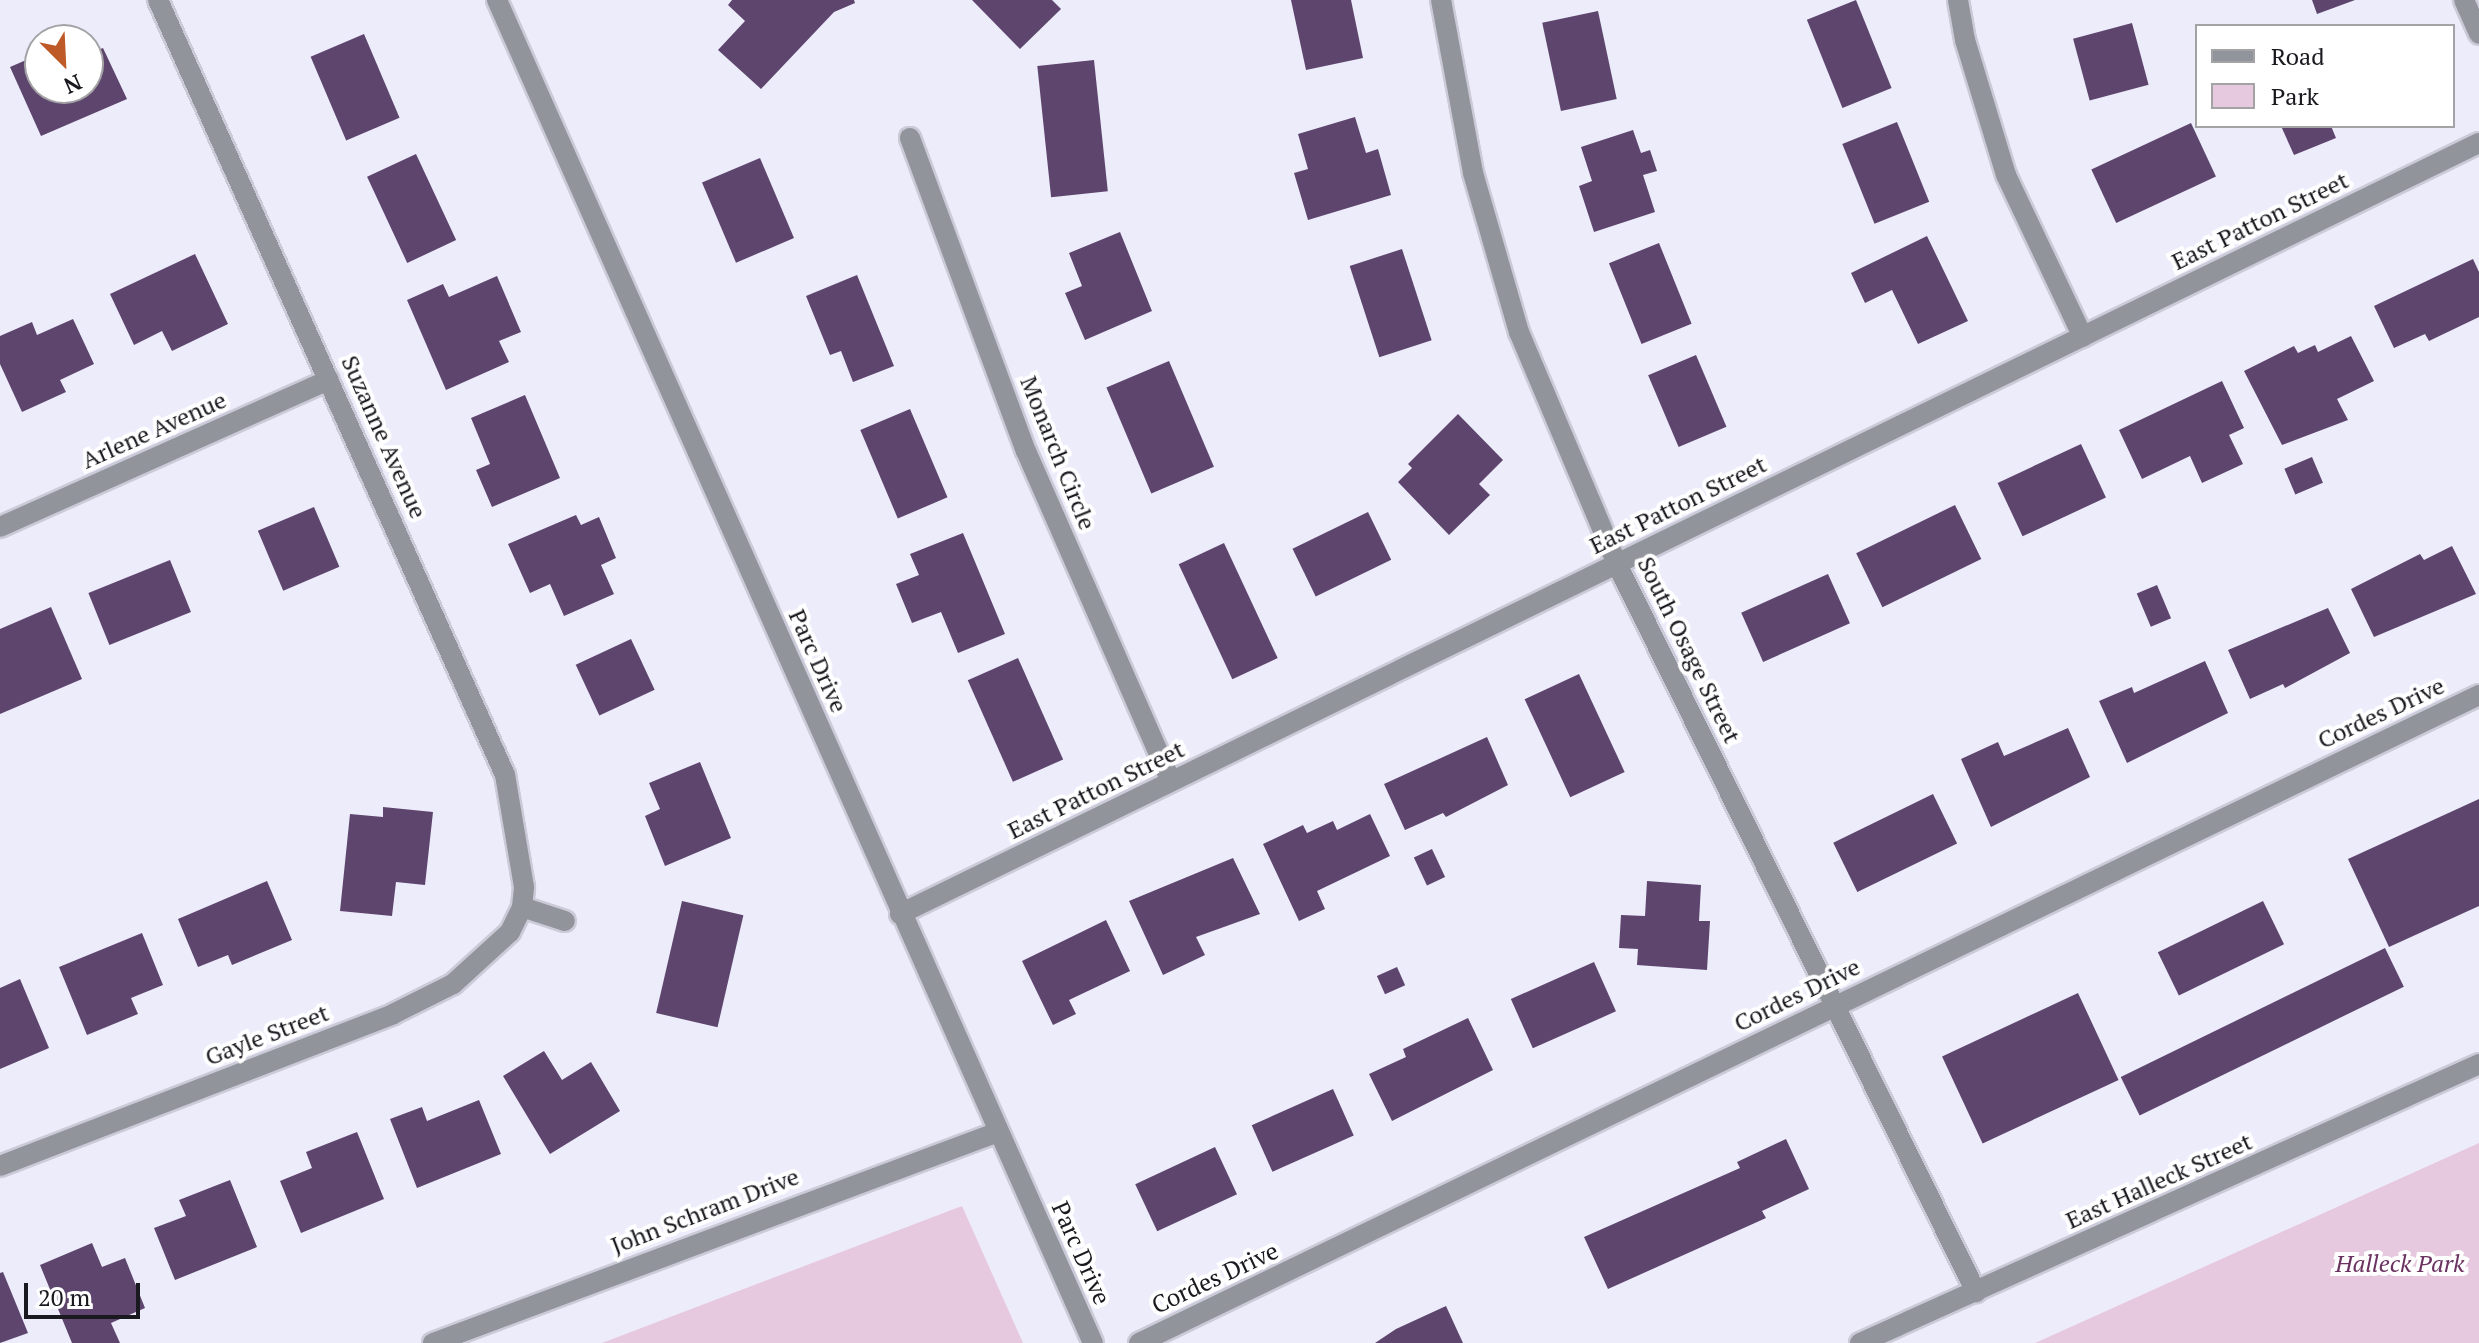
<!DOCTYPE html>
<style>
body{margin:0}
#map{position:relative;width:2479px;height:1343px;overflow:hidden;background:#edecfb;font-family:"PT Serif",serif}
div>[style]{position:absolute}
[style*='--x']{left:calc(var(--x)*1px);top:calc(var(--y)*1px);width:calc(var(--w)*1px);rotate:calc(var(--a)*1deg)}
.green>*{inset:0;background:#e7c9df}
.building>*{inset:0;background:#5e456e;transform-origin:0 0}
.roads{filter:drop-shadow(2px 0 #cbcad8) drop-shadow(-2px 0 #cbcad8) drop-shadow(0 2px #cbcad8) drop-shadow(0 -2px #cbcad8)}
.minor>*{height:20px;margin:-10px;padding:0 10px;transform-origin:10px;border-radius:10px;background:#91949a}
span{translate:-50% -50%;white-space:nowrap;text-align:center;line-height:1.15;-webkit-text-stroke:8px #fff;paint-order:stroke}
.street-label{font-size:24px;color:#1a191f}
.park-label{font-size:24px;color:#6c3362;font-style:italic}
.legend{position:absolute;left:2195px;top:24px;width:260px;height:104px;box-sizing:border-box;background:#fff;border:2px solid #a3a3a5;margin:0;padding:10px 14px;list-style:none;font-size:24px;color:#1a191f}
.legend li{display:flex;align-items:center;gap:16px;height:40px}
.legend b{width:40px;border:2px solid #a3a3a5}
.north{position:absolute;left:24px;top:24px;width:80px;height:80px;box-sizing:border-box;background:#fff;border:2px solid #a3a3a5;border-radius:50%;rotate:156deg;font-size:22px;font-weight:700;line-height:32px;text-align:center;color:#1a191f}
.north::after{content:'';display:block;margin:auto;width:28px;height:36px;background:#be5928;clip-path:polygon(50% 0,100% 100%,50% 72%,0 100%)}
.scale{position:absolute;left:24px;top:1283px;width:116px;height:36px;box-sizing:border-box;border:4px solid #1a191f;border-top:0;padding-left:10px;font-size:24px;line-height:28px;white-space:nowrap;color:#1a191f;-webkit-text-stroke:6px #fff;paint-order:stroke}
</style>
<div id="map">
<div class="green">
<i style="clip-path:polygon(2479px 1143px,2479px 1343px,2035px 1343px)"></i>
<i style="clip-path:polygon(962px 1206px,1023px 1343px,602px 1343px)"></i>
</div>
<div class="building">
<i style="clip-path:polygon(732px 0,854px 0,855px 3px,834px 12px,761px 89px,718px 50px,745px 21px,728px 5px)"></i>
<i style="clip-path:polygon(972px 0,1052px 0,1061px 9px,1020px 49px)"></i>
<i style="clip-path:polygon(1291px 0,1351px 0,1363px 58px,1306px 70px)"></i>
<i style="left:1856px;top:0;width:95px;height:53px;rotate:68deg"></i>
<i style="clip-path:polygon(2312px 0,2355px 0,2317px 14px)"></i>
<i style="left:1598px;top:11px;width:90px;height:57px;rotate:78deg"></i>
<i style="left:2132px;top:23px;width:64px;height:61px;rotate:75deg"></i>
<i style="left:364px;top:34px;width:91px;height:58px;rotate:67deg"></i>
<i style="clip-path:polygon(103px 48px,127px 99px,41px 136px,10px 67px,40px 54px,40px 88px,88px 88px,88px 54px)"></i>
<i style="left:1094px;top:60px;width:132px;height:57px;rotate:84deg"></i>
<i style="clip-path:polygon(1355px 117px,1366px 153px,1378px 149px,1391px 195px,1308px 220px,1294px 173px,1308px 169px,1298px 134px)"></i>
<i style="left:1897px;top:122px;width:86px;height:59px;rotate:68deg"></i>
<i style="left:2191px;top:123px;width:59px;height:110px;rotate:65deg"></i>
<i style="clip-path:polygon(2281px 126px,2331px 126px,2336px 138px,2294px 155px)"></i>
<i style="clip-path:polygon(1633px 130px,1641px 153px,1650px 150px,1657px 171px,1643px 175px,1655px 212px,1594px 232px,1579px 186px,1592px 181px,1581px 147px)"></i>
<i style="left:416px;top:154px;width:95px;height:54px;rotate:65deg"></i>
<i style="left:760px;top:158px;width:87px;height:63px;rotate:67deg"></i>
<i style="clip-path:polygon(1120px 232px,1152px 311px,1085px 340px,1065px 293px,1082px 286px,1069px 253px)"></i>
<i style="clip-path:polygon(1927px 236px,1968px 321px,1918px 344px,1892px 290px,1865px 303px,1851px 273px)"></i>
<i style="left:1659px;top:243px;width:87px;height:54px;rotate:68deg"></i>
<i style="left:1402px;top:249px;width:96px;height:55px;rotate:72deg"></i>
<i style="clip-path:polygon(195px 254px,228px 324px,172px 351px,162px 331px,134px 345px,110px 294px)"></i>
<i style="clip-path:polygon(2473px 259px,2479px 272px,2479px 317px,2429px 341px,2425px 334px,2394px 348px,2374px 306px)"></i>
<i style="clip-path:polygon(857px 275px,894px 366px,853px 382px,841px 351px,830px 355px,806px 296px)"></i>
<i style="clip-path:polygon(497px 276px,521px 332px,499px 341px,509px 362px,446px 390px,407px 300px,443px 284px,449px 297px)"></i>
<i style="clip-path:polygon(73px 319px,94px 364px,60px 380px,66px 392px,22px 412px,0 364px,0 336px,32px 322px,37px 335px)"></i>
<i style="clip-path:polygon(2351px 336px,2374px 381px,2337px 399px,2348px 420px,2282px 445px,2244px 371px,2294px 346px,2298px 353px,2315px 345px,2318px 352px)"></i>
<i style="left:1696px;top:355px;width:78px;height:52px;rotate:67deg"></i>
<i style="left:1169px;top:361px;width:115px;height:68px;rotate:67deg"></i>
<i style="clip-path:polygon(2222px 381px,2244px 428px,2229px 435px,2243px 464px,2202px 483px,2190px 456px,2142px 479px,2119px 430px)"></i>
<i style="clip-path:polygon(525px 395px,560px 478px,492px 507px,476px 470px,490px 464px,471px 418px)"></i>
<i style="left:910px;top:409px;width:96px;height:54px;rotate:67deg"></i>
<i style="clip-path:polygon(1458px 414px,1503px 460px,1479px 484px,1490px 495px,1449px 535px,1398px 482px,1412px 468px,1408px 464px)"></i>
<i style="left:2081px;top:444px;width:59px;height:92px;rotate:65deg"></i>
<i style="left:2312px;top:457px;width:28px;height:30px;rotate:67deg"></i>
<i style="left:1955px;top:505px;width:60px;height:110px;rotate:64deg"></i>
<i style="left:314px;top:507px;width:65px;height:61px;rotate:67deg"></i>
<i style="left:1368px;top:512px;width:53px;height:84px;rotate:64deg"></i>
<i style="clip-path:polygon(576px 515px,581px 525px,599px 517px,616px 558px,601px 565px,614px 594px,564px 616px,550px 584px,530px 593px,508px 544px)"></i>
<i style="clip-path:polygon(963px 533px,1005px 634px,958px 653px,941px 612px,912px 623px,896px 584px,919px 575px,910px 554px)"></i>
<i style="left:1224px;top:543px;width:127px;height:50px;rotate:65deg"></i>
<i style="clip-path:polygon(2452px 546px,2476px 594px,2374px 637px,2351px 589px,2420px 554px,2424px 560px)"></i>
<i style="left:170px;top:560px;width:56px;height:88px;rotate:68deg"></i>
<i style="left:1828px;top:574px;width:54px;height:95px;rotate:66deg"></i>
<i style="left:2157px;top:585px;width:36px;height:22px;rotate:67deg"></i>
<i style="clip-path:polygon(51px 607px,82px 679px,0 714px,0 629px)"></i>
<i style="clip-path:polygon(2328px 608px,2350px 653px,2285px 688px,2283px 684px,2250px 699px,2228px 650px)"></i>
<i style="left:631px;top:639px;width:56px;height:61px;rotate:65deg"></i>
<i style="left:1018px;top:658px;width:111px;height:55px;rotate:66deg"></i>
<i style="clip-path:polygon(2205px 661px,2228px 713px,2127px 763px,2099px 701px,2132px 687px,2134px 693px)"></i>
<i style="left:1579px;top:674px;width:108px;height:60px;rotate:65deg"></i>
<i style="clip-path:polygon(2068px 728px,2090px 777px,1991px 827px,1961px 759px,1998px 742px,2004px 756px)"></i>
<i style="clip-path:polygon(1487px 737px,1508px 785px,1446px 817px,1443px 813px,1405px 830px,1384px 784px)"></i>
<i style="clip-path:polygon(700px 762px,731px 838px,665px 866px,645px 816px,660px 809px,649px 783px)"></i>
<i style="left:1933px;top:794px;width:55px;height:111px;rotate:64deg"></i>
<i style="clip-path:polygon(2479px 799px,2479px 906px,2389px 947px,2348px 859px)"></i>
<i style="clip-path:polygon(383px 807px,433px 812px,425px 885px,396px 882px,392px 916px,340px 911px,350px 814px,383px 817px)"></i>
<i style="clip-path:polygon(1370px 814px,1390px 856px,1317px 891px,1325px 909px,1299px 921px,1263px 844px,1303px 825px,1307px 833px,1333px 821px,1337px 830px)"></i>
<i style="left:1432px;top:849px;width:31px;height:20px;rotate:65deg"></i>
<i style="clip-path:polygon(1233px 858px,1260px 914px,1196px 937px,1205px 955px,1163px 975px,1129px 901px)"></i>
<i style="clip-path:polygon(267px 881px,292px 940px,232px 965px,228px 955px,198px 967px,178px 919px)"></i>
<i style="clip-path:polygon(1647px 881px,1701px 885px,1699px 921px,1710px 921px,1707px 970px,1637px 965px,1638px 949px,1619px 948px,1621px 915px,1645px 916px)"></i>
<i style="left:682px;top:901px;width:63px;height:115px;rotate:13deg"></i>
<i style="left:2263px;top:901px;width:48px;height:117px;rotate:64deg"></i>
<i style="clip-path:polygon(1106px 920px,1130px 971px,1069px 1000px,1076px 1014px,1053px 1025px,1022px 961px)"></i>
<i style="clip-path:polygon(142px 933px,163px 985px,131px 998px,138px 1014px,87px 1035px,59px 967px)"></i>
<i style="left:2385px;top:948px;width:43px;height:294px;rotate:64deg"></i>
<i style="left:1594px;top:962px;width:54px;height:91px;rotate:66deg"></i>
<i style="left:1397px;top:967px;width:20px;height:22px;rotate:66deg"></i>
<i style="clip-path:polygon(20px 979px,49px 1048px,0 1069px,0 988px)"></i>
<i style="left:2078px;top:993px;width:96px;height:150px;rotate:65deg"></i>
<i style="clip-path:polygon(1468px 1018px,1493px 1070px,1392px 1121px,1369px 1074px,1406px 1057px,1403px 1049px)"></i>
<i style="clip-path:polygon(544px 1051px,562px 1080px,591px 1062px,620px 1111px,550px 1154px,503px 1076px)"></i>
<i style="left:1333px;top:1089px;width:51px;height:89px;rotate:66deg"></i>
<i style="clip-path:polygon(479px 1100px,501px 1154px,417px 1188px,390px 1119px,422px 1107px,427px 1121px)"></i>
<i style="clip-path:polygon(357px 1132px,384px 1199px,301px 1233px,280px 1181px,312px 1168px,306px 1152px)"></i>
<i style="clip-path:polygon(1786px 1139px,1809px 1189px,1762px 1211px,1766px 1218px,1608px 1289px,1584px 1237px,1740px 1168px,1737px 1162px)"></i>
<i style="left:1215px;top:1147px;width:52px;height:88px;rotate:65deg"></i>
<i style="clip-path:polygon(230px 1180px,257px 1247px,175px 1280px,154px 1228px,186px 1216px,179px 1200px)"></i>
<i style="clip-path:polygon(92px 1243px,102px 1267px,125px 1258px,145px 1308px,111px 1323px,120px 1343px,72px 1343px,40px 1265px)"></i>
<i style="clip-path:polygon(3px 1272px,28px 1333px,0 1343px,0 1273px)"></i>
<i style="clip-path:polygon(1446px 1306px,1463px 1343px,1375px 1343px,1396px 1329px)"></i>
</div>
<div class="roads">
<div class="minor">
<i style="--x:497;--y:0;--w:1469;--a:66.07"></i>
<i style="--x:1441;--y:0;--w:176;--a:79.5"></i>
<i style="--x:1473;--y:173;--w:166;--a:73.9"></i>
<i style="--x:1519;--y:332;--w:252;--a:67.1"></i>
<i style="--x:1617;--y:564;--w:812;--a:63.75"></i>
<i style="--x:1958;--y:0;--w:41;--a:80.1"></i>
<i style="--x:1965;--y:40;--w:141;--a:73.1"></i>
<i style="--x:2006;--y:175;--w:179;--a:64.6"></i>
<i style="--x:2464;--y:0;--w:37;--a:66"></i>
<i style="--x:910;--y:138;--w:334;--a:69.7"></i>
<i style="--x:1026;--y:451;--w:360;--a:66.3"></i>
<i style="--x:0;--y:527;--w:360;--a:-24.1"></i>
<i style="--x:522;--y:907;--w:45;--a:18"></i>
<i style="--x:900;--y:914;--w:1757;--a:-26.03"></i>
<i style="--x:0;--y:1166;--w:421;--a:-21.1"></i>
<i style="--x:393;--y:1014;--w:67;--a:-26.6"></i>
<i style="--x:453;--y:984;--w:77;--a:-42.4"></i>
<i style="--x:510;--y:932;--w:28;--a:-64"></i>
<i style="--x:522;--y:907;--w:20;--a:-84"></i>
<i style="--x:524;--y:887;--w:114;--a:-99.6"></i>
<i style="--x:505;--y:775;--w:849;--a:-114.12"></i>
<i style="--x:433;--y:1343;--w:603;--a:-20.48"></i>
<i style="--x:1139;--y:1343;--w:1488;--a:-25.81"></i>
<i style="--x:1860;--y:1343;--w:679;--a:-24.26"></i>
</div>
</div>
<div class="street-label">
<span style="left:2260px;top:221px;rotate:-26deg">East Patton Street</span>
<span style="left:154px;top:430px;rotate:-24deg">Arlene Avenue</span>
<span style="left:384px;top:437px;rotate:66deg">Suzanne Avenue</span>
<span style="left:1058px;top:453px;rotate:68deg">Monarch Circle</span>
<span style="left:1678px;top:505px;rotate:-26deg">East Patton Street</span>
<span style="left:1689px;top:650px;rotate:64deg">South Osage Street</span>
<span style="left:818px;top:661px;rotate:66deg">Parc Drive</span>
<span style="left:2381px;top:713px;rotate:-25deg">Cordes Drive</span>
<span style="left:1096px;top:790px;rotate:-26deg">East Patton Street</span>
<span style="left:1797px;top:995px;rotate:-26deg">Cordes Drive</span>
<span style="left:267px;top:1035px;rotate:-21deg">Gayle Street</span>
<span style="left:2159px;top:1181px;rotate:-24deg">East Halleck Street</span>
<span style="left:705px;top:1211px;rotate:-21deg">John Schram Drive</span>
<span style="left:1081px;top:1253px;rotate:66deg">Parc Drive</span>
<span style="left:1215px;top:1278px;rotate:-25deg">Cordes Drive</span>
</div>
<div class="park-label">
<span style="left:2400px;top:1264px">Halleck Park</span>
</div>
<ul class="legend">
<li><b style="height:10px;background:#91949a"></b>Road</li>
<li><b style="height:22px;background:#e7c9df"></b>Park</li>
</ul>
<div class="north">N</div>
<div class="scale">20 m</div>
</div>
